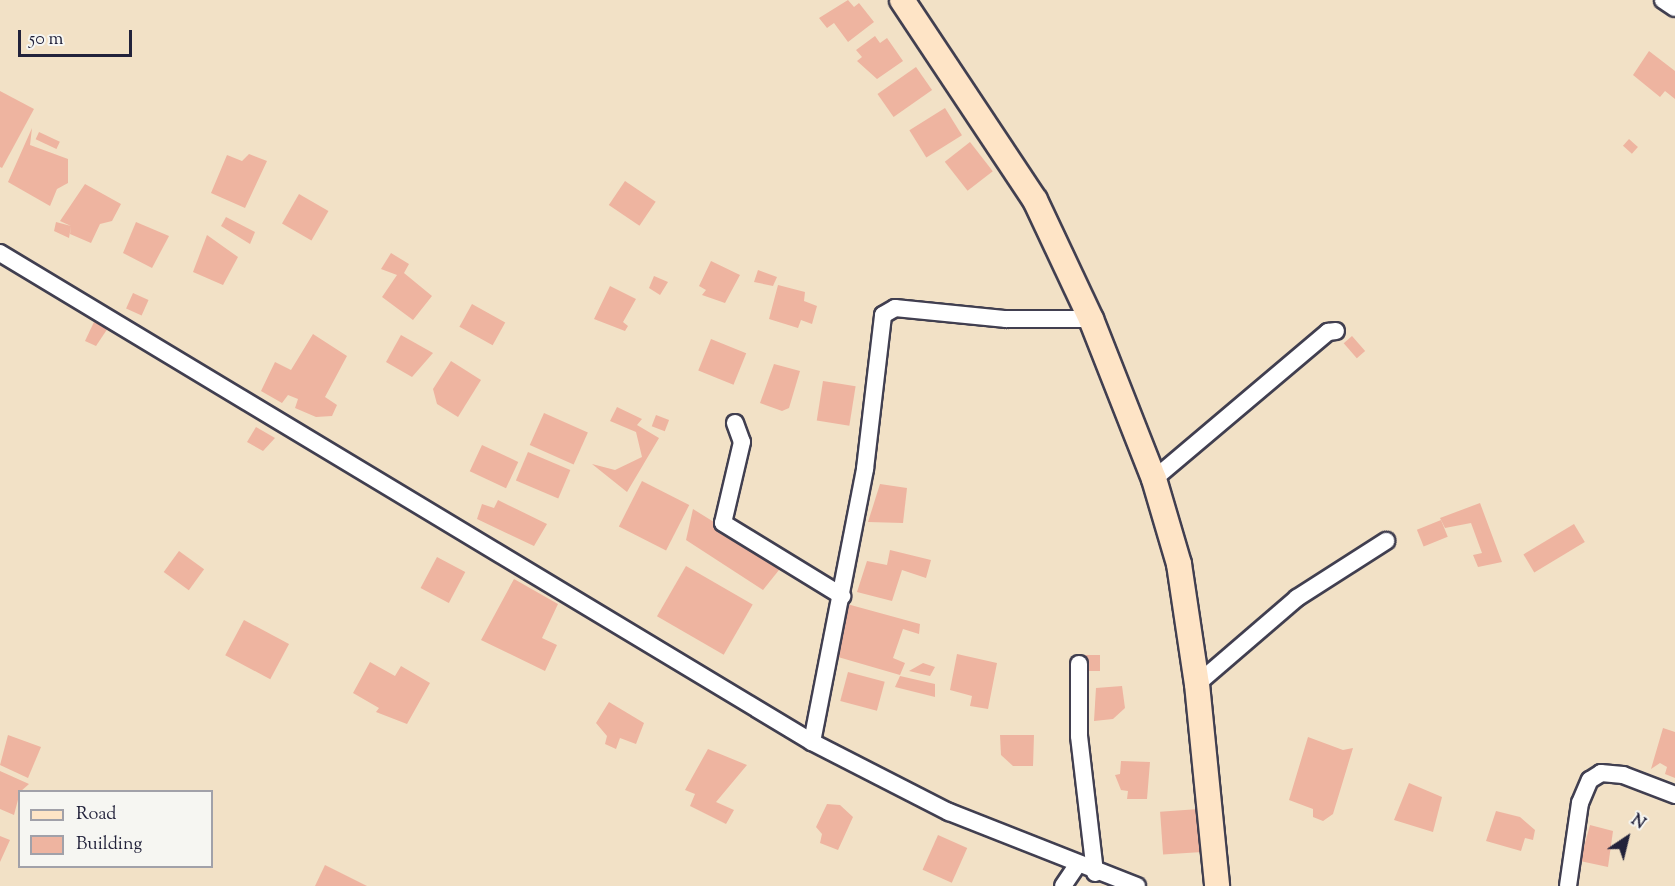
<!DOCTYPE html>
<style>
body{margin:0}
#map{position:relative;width:1675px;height:886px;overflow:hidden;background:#f2e1c6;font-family:"Sorts Mill Goudy",serif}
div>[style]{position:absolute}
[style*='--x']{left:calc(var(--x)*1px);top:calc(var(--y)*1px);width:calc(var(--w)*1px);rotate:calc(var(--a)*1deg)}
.building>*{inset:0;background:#eeb4a0;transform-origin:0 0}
.roads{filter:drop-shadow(2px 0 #413f50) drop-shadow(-2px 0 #413f50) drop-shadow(0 2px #413f50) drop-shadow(0 -2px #413f50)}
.minor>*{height:16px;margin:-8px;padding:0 8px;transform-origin:8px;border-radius:8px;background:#fff}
.secondary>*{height:24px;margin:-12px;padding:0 12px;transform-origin:12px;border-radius:12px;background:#fee4c6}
span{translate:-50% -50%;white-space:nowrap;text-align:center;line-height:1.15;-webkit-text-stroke:6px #f6f6f2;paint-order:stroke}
.legend{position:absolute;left:18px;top:790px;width:195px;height:78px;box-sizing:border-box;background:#f6f6f2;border:2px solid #a1a1a9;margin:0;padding:8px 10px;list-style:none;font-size:18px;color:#22223b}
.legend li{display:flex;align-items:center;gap:12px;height:30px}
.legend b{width:30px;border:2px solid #a1a1a9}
.north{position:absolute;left:1597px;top:808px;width:60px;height:60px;-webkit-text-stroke:4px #f6f6f2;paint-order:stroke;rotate:35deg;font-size:16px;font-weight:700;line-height:24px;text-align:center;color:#22223b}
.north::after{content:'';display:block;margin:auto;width:21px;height:27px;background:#22223b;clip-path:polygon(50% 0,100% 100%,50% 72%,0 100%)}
.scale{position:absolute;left:18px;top:30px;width:114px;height:27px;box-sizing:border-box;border:3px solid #22223b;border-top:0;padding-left:8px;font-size:18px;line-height:21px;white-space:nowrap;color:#22223b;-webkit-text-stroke:4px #f6f6f2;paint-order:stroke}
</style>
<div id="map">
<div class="building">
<i style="clip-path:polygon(848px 0,854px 7px,859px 3px,874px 22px,848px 42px,834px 23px,827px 28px,819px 18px)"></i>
<i style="clip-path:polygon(875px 36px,880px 43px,887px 38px,903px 61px,877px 79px,857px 61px,862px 57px,856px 50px)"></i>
<i style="clip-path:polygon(1649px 51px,1675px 71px,1675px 99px,1665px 91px,1660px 97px,1633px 75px)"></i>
<i style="left:916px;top:67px;width:28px;height:47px;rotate:55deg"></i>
<i style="clip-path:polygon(0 91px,34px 109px,2px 168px,0 167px)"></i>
<i style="left:945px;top:108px;width:32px;height:42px;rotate:58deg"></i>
<i style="clip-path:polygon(32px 128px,30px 145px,68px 159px,68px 183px,57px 189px,50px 206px,8px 182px)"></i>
<i style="left:39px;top:132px;width:23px;height:8px;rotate:25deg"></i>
<i style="left:1629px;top:139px;width:12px;height:9px;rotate:42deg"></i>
<i style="left:970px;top:142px;width:37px;height:32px;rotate:52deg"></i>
<i style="clip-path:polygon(249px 154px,267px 161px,245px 208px,211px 193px,227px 155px,242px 161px)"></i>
<i style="left:625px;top:181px;width:37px;height:29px;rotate:34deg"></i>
<i style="clip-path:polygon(85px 184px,121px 204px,112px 221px,100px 224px,91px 243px,70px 234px,71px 226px,69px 238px,54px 231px,56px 222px,71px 226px,60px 221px)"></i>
<i style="left:299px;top:194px;width:34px;height:34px;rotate:30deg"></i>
<i style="clip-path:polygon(226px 217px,255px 232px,250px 244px,221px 226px)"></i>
<i style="clip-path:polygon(136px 222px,169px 236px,152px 268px,123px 253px)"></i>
<i style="clip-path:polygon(207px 235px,238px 257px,223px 285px,193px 272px)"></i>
<i style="clip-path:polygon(391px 253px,409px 264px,404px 273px,432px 296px,413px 320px,382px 297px,397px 275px,381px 269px)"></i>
<i style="clip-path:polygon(711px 261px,740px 275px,725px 303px,702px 295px,706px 290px,699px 286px)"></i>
<i style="clip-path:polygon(758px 270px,777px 277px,773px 286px,754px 282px)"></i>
<i style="clip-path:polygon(654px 276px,668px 282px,660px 295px,649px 288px)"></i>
<i style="clip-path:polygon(778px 285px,805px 292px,804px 301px,817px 306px,812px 324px,801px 320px,798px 328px,769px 319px)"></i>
<i style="clip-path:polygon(610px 286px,636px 299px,623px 322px,628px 326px,625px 331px,594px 319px)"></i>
<i style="left:133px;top:293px;width:17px;height:17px;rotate:24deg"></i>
<i style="left:472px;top:304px;width:38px;height:26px;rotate:29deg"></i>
<i style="clip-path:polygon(94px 322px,108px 328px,96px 346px,85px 341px)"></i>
<i style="clip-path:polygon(313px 334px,347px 356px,325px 397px,337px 405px,332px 416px,316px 417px,295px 408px,298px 399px,288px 395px,282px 403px,261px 391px,275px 362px,291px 370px)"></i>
<i style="clip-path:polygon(401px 335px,433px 353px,412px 377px,386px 362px)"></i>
<i style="left:1352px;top:336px;width:20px;height:11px;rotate:49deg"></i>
<i style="left:711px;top:339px;width:38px;height:34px;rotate:22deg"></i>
<i style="clip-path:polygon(451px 361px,481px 380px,458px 417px,437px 404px,433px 389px)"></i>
<i style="clip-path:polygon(774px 364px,800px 371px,789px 408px,782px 411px,760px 403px)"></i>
<i style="left:823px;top:381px;width:33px;height:40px;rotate:9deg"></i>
<i style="clip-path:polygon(617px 407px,642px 419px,637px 425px,659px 438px,627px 492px,592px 464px,615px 470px,642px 457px,636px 432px,610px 421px)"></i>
<i style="left:544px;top:413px;width:48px;height:35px;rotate:24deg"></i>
<i style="left:656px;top:415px;width:14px;height:12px;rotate:21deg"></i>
<i style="clip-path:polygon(256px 427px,275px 438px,263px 451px,247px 442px)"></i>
<i style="left:482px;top:445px;width:40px;height:29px;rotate:25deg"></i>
<i style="left:528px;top:452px;width:46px;height:31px;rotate:23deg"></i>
<i style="left:642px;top:481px;width:53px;height:51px;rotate:27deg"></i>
<i style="clip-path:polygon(880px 484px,907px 488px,903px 523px,868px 522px)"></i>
<i style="clip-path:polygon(498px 500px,547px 524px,534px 546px,477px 519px,482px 504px,494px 508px)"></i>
<i style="clip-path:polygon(1480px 503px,1502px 562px,1478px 567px,1473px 555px,1482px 553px,1471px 523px,1445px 528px,1440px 518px)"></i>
<i style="clip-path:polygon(693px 509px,783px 565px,763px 590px,686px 540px)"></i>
<i style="left:1441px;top:520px;width:18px;height:26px;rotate:68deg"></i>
<i style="left:1574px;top:524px;width:21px;height:59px;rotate:59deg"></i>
<i style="clip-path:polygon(890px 550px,931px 560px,926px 578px,902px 570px,892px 601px,857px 592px,867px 561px,887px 565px)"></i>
<i style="left:179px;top:551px;width:31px;height:26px;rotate:36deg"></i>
<i style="left:437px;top:557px;width:32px;height:35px;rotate:28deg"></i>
<i style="left:686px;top:566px;width:77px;height:58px;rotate:30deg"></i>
<i style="clip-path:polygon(514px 579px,558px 604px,542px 638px,557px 645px,545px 671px,481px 640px)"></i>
<i style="clip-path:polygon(847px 604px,920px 624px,919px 634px,903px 629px,893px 658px,905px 663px,900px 675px,838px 657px)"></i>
<i style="left:244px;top:620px;width:51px;height:40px;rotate:28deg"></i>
<i style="clip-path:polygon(957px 654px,997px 663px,988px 709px,970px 706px,972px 696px,950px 690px)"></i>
<i style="left:1085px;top:655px;width:15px;height:16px"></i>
<i style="clip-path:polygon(370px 662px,395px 676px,401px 666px,430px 683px,407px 724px,376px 712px,379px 708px,353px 693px)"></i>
<i style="clip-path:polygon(923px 663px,935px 667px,930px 676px,909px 671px)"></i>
<i style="left:848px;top:672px;width:38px;height:30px;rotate:15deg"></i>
<i style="clip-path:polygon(900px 676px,935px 684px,935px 697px,895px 687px)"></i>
<i style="clip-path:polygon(1122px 686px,1125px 708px,1113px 719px,1094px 721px,1096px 688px)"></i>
<i style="clip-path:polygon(609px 702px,644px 723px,636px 744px,620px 738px,616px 749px,605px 744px,607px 736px,596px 723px)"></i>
<i style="clip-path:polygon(1663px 728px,1675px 732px,1675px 778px,1665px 774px,1667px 767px,1660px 763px,1651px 769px)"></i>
<i style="clip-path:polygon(8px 735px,41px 747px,28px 778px,0 765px)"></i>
<i style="clip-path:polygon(1000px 735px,1034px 735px,1033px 766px,1013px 766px,1001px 755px)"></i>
<i style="clip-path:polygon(1308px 737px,1343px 750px,1353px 748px,1333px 814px,1323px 821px,1313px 817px,1313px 809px,1289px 800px)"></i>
<i style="clip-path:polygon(708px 749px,747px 765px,716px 802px,734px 810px,726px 824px,690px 806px,695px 794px,685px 790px)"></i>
<i style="clip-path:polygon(1121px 761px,1150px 762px,1147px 799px,1127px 799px,1128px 791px,1121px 790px,1115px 775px,1120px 774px)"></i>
<i style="clip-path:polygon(0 771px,29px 784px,20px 792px,14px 815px,0 809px)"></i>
<i style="clip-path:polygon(1409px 783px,1442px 797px,1433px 832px,1394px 820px)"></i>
<i style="clip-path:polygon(827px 804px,840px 805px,853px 817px,838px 850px,820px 843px,822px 834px,816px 827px)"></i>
<i style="left:1199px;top:809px;width:43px;height:39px;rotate:86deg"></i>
<i style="clip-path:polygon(1496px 811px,1520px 817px,1535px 830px,1533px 840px,1525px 838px,1521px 851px,1486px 841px)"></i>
<i style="clip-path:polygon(1590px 825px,1613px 831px,1608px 867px,1580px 861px)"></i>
<i style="left:938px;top:835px;width:32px;height:38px;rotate:24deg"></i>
<i style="clip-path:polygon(0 836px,10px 840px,0 862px)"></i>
<i style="clip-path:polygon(325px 865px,367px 886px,315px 886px)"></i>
</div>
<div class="roads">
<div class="minor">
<i style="--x:1663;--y:0;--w:14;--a:34"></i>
<i style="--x:0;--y:253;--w:948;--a:31.06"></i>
<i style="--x:812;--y:742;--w:154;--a:27.1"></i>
<i style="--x:949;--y:812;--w:202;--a:21.5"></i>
<i style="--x:735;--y:423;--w:20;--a:70"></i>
<i style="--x:742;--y:442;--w:83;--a:103.2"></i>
<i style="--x:723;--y:523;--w:140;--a:31.5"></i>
<i style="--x:1154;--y:479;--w:228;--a:-40.2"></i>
<i style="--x:1328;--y:332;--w:8;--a:-7"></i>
<i style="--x:1079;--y:664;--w:72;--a:90"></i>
<i style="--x:1079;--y:736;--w:138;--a:83.3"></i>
<i style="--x:1197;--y:684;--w:132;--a:-40.7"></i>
<i style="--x:1297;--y:598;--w:106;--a:-32.6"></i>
<i style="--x:812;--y:742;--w:278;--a:-79"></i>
<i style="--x:865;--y:469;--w:155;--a:-83.3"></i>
<i style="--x:883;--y:315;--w:14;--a:-30"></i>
<i style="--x:895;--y:308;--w:112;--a:5.7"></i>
<i style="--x:1006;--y:319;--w:85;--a:0"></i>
<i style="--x:1063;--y:886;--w:23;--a:-56"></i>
<i style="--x:1568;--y:886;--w:84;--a:-81.8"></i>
<i style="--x:1580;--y:803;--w:25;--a:-67"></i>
<i style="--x:1590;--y:780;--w:13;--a:-32"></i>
<i style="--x:1601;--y:773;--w:22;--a:5"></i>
<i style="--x:1623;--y:775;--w:56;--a:21"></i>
</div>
<div class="secondary">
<i style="--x:902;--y:0;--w:240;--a:56.4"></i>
<i style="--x:1035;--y:200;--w:132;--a:64.8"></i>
<i style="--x:1091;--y:319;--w:172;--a:68.5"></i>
<i style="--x:1154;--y:479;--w:89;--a:73.6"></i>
<i style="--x:1179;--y:564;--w:121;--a:81.5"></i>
<i style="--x:1197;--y:684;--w:203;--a:84.3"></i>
</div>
</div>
<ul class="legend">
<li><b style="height:8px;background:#fee4c6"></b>Road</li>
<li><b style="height:16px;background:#eeb4a0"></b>Building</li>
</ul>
<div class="north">N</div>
<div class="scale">50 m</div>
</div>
